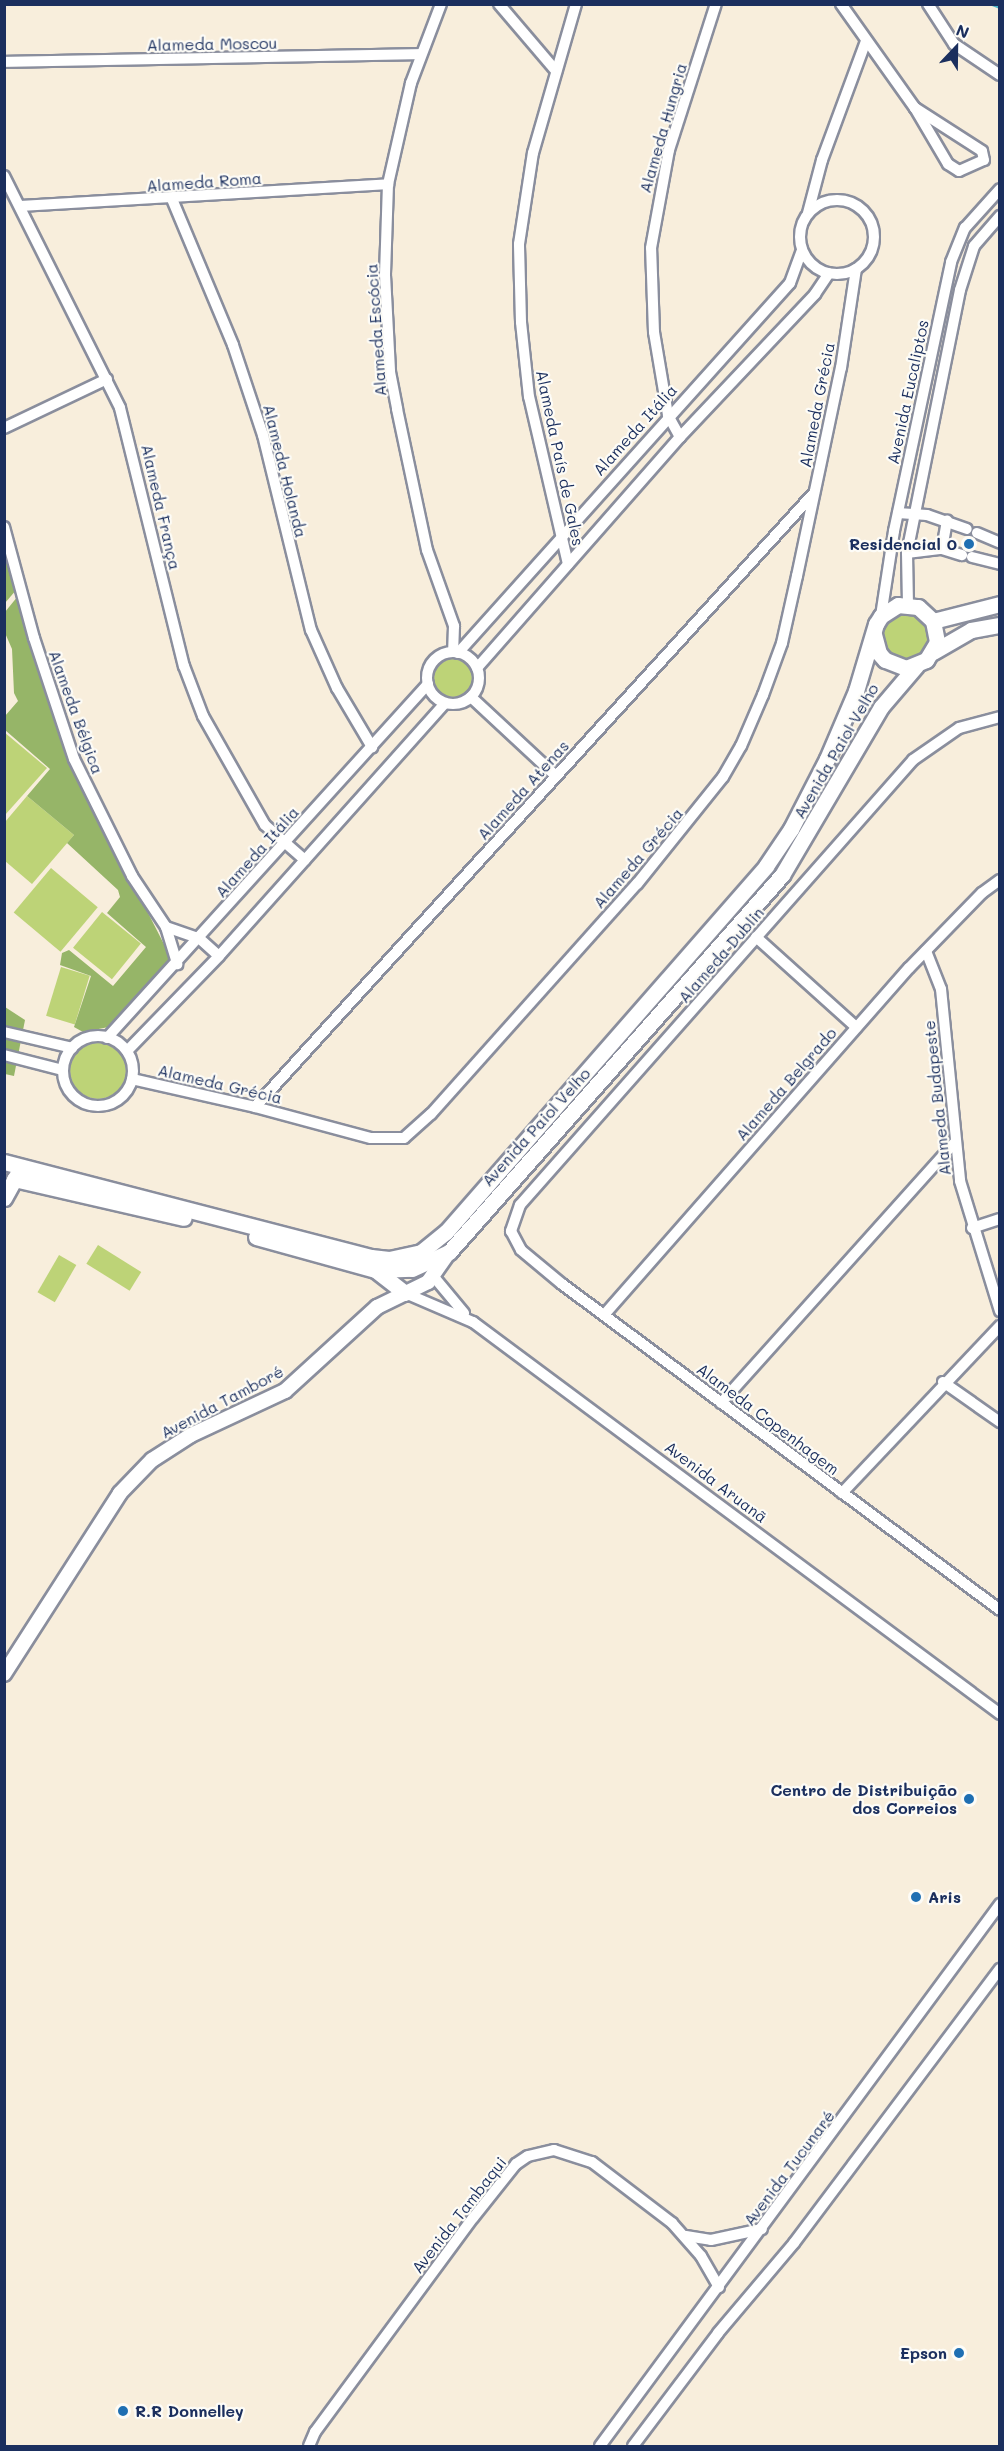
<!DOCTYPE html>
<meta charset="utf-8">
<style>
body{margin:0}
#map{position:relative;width:1004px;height:2451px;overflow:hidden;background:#f8eedc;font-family:Mali,sans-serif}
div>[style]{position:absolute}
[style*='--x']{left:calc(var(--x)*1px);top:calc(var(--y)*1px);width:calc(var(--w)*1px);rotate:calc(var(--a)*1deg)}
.green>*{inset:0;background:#bdd377;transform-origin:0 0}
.round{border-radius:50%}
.forest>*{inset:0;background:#96b568}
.stream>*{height:3px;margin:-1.5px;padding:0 1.5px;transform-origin:1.5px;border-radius:1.5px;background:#49b2c7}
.roads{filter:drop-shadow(2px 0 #8a8e9d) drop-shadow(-2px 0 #8a8e9d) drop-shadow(0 2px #8a8e9d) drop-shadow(0 -2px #8a8e9d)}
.minor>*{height:10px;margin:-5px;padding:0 5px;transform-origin:5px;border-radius:5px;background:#fff}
.minor>.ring{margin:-5px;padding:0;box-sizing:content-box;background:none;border:10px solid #fff;border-radius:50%}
.tertiary>*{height:14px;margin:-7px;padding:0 7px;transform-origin:7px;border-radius:7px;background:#fff}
.secondary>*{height:15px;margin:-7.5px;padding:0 7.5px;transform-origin:7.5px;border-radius:7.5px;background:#fff}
.dots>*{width:16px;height:16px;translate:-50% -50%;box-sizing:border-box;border:3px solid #fdfcf7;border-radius:50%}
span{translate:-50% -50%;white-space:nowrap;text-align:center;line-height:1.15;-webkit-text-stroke:4.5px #fdfcf7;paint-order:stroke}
.street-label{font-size:16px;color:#1b2f5e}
.poi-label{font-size:16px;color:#1b2f5e;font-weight:700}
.right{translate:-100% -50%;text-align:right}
.left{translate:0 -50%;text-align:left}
.frame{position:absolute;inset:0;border:6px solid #1b2f5e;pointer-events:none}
.north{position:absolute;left:926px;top:18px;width:60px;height:60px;-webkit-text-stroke:4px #fdfcf7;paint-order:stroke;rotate:22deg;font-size:16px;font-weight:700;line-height:24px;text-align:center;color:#1b2f5e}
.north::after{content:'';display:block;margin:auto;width:21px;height:27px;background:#1b2f5e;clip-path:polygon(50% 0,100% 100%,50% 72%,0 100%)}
</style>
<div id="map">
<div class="green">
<i class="round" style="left:881px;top:611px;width:48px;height:48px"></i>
<i class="round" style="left:434px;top:659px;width:38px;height:38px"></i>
<i style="clip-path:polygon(4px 732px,47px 768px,5px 815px,4px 815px)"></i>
<i style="clip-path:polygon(27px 796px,74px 835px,32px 884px,5px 861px,5px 822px)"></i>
<i style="left:51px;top:868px;width:61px;height:58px;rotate:40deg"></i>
<i style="left:102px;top:912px;width:50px;height:46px;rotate:39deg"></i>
<i style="left:61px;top:967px;width:30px;height:51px;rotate:17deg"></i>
<i class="round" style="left:70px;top:1043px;width:56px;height:56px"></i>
<i style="left:98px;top:1245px;width:51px;height:22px;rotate:32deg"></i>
<i style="left:59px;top:1255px;width:20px;height:43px;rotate:30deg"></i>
</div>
<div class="forest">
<i style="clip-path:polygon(4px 538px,17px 589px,5px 603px,4px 603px)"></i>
<i style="clip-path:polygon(18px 596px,66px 752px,170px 956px,167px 968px,114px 1026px,83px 1032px,74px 1027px,91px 976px,60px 965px,62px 953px,69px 950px,113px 986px,146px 947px,107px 913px,120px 897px,118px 890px,67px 843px,74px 835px,27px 796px,50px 769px,5px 730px,5px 716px,18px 701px,14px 693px,12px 649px,5px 633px,5px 612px)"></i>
<i style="clip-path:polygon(5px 1007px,25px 1020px,14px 1076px,5px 1074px)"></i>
</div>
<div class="stream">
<i style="--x:992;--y:4;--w:9;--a:21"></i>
</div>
<div class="roads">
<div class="minor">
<i style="--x:441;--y:4;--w:85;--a:110.8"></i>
<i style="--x:411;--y:83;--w:104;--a:102.8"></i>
<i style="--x:388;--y:184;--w:91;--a:91.9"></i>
<i style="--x:385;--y:275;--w:97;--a:87"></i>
<i style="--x:390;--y:372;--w:38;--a:79"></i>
<i style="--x:397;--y:409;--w:144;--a:78"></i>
<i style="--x:427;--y:550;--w:81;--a:70.4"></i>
<i style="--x:454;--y:626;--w:26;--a:92"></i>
<i style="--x:499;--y:4;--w:88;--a:49.6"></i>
<i style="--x:841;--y:4;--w:128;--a:54.6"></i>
<i style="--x:915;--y:108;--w:65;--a:59.5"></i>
<i style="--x:948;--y:164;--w:13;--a:32"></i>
<i style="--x:959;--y:171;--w:27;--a:-24"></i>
<i style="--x:984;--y:160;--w:9;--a:-103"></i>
<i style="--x:982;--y:151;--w:80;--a:-147.3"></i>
<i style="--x:928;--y:4;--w:48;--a:57"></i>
<i style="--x:954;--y:44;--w:55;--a:34"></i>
<i style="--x:4;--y:62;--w:416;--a:-1.1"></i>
<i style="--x:4;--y:176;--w:259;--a:63.4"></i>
<i style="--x:120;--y:408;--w:266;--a:76.1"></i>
<i style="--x:184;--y:666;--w:53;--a:69.2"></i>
<i style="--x:203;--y:716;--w:125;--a:60.4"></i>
<i style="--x:265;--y:825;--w:53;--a:41.2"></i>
<i style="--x:172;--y:199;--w:158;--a:67.3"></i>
<i style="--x:233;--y:345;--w:95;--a:71.6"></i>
<i style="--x:263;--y:435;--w:201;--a:76.2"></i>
<i style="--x:311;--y:630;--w:64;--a:65.9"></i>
<i style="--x:337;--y:688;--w:69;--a:59.3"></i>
<i class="ring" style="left:800px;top:200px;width:64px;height:64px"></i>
<i style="--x:21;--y:206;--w:368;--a:-3.4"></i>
<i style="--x:808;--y:213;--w:55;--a:-75.2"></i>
<i style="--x:822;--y:160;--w:127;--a:-69.7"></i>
<i style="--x:4;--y:428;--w:114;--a:-25.4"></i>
<i style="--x:680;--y:437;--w:25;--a:-119"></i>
<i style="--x:668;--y:415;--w:84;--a:-99.6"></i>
<i style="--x:654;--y:332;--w:84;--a:-92"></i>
<i style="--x:651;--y:248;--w:100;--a:-79.6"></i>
<i style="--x:669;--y:150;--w:153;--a:-72.2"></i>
<i style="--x:898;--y:513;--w:29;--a:4"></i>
<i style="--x:927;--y:515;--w:42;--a:19.3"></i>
<i style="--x:4;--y:527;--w:115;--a:74.9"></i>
<i style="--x:34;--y:638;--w:127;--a:71.7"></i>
<i style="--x:74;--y:759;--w:131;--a:63.6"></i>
<i style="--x:132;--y:876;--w:61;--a:56.3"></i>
<i style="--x:166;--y:927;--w:39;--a:73"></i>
<i style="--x:977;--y:533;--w:25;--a:23"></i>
<i style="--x:942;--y:549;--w:29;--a:-80"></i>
<i style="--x:907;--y:553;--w:35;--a:-7"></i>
<i style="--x:942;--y:549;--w:21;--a:17"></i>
<i style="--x:972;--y:557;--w:29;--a:14"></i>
<i style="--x:568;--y:564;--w:171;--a:-103.1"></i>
<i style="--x:529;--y:397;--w:75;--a:-96.1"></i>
<i style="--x:521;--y:322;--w:78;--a:-91.5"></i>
<i style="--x:519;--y:244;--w:92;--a:-81.3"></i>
<i style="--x:533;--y:153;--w:155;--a:-73.9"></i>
<i style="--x:908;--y:605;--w:52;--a:-91.1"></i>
<i style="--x:907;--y:553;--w:268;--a:-78.6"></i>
<i style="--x:960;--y:290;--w:46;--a:-72.3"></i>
<i style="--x:974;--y:246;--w:40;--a:-49"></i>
<i style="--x:881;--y:616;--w:86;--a:-81.3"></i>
<i style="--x:894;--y:531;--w:275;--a:-78"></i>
<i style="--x:951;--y:262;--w:37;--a:-68"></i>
<i style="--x:965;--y:228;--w:52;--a:-48.1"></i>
<i class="ring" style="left:427px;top:652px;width:42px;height:42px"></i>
<i style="--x:458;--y:653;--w:497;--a:-48.1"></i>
<i style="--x:790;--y:283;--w:35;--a:-70"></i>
<i style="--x:477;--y:668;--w:308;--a:-48.7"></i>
<i style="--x:680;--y:437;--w:197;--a:-46.6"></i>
<i style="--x:815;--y:294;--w:25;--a:-56"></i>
<i style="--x:471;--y:697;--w:116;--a:42.9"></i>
<i style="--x:1000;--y:717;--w:42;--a:165"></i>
<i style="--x:959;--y:728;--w:56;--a:145.2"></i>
<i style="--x:913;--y:760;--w:594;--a:131.45"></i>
<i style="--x:520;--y:1205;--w:28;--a:109"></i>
<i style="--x:511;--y:1231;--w:21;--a:62"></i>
<i style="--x:521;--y:1250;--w:53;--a:39.7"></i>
<i style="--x:562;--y:1284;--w:546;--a:36.66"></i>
<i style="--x:166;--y:927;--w:36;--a:19"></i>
<i style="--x:200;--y:939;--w:25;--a:42"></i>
<i style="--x:756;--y:937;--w:135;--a:42"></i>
<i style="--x:926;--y:951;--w:41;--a:68.5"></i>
<i style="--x:941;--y:989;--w:193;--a:84.3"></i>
<i style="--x:960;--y:1181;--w:136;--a:72.9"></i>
<i style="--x:4;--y:1032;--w:70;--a:13.2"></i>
<i class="ring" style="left:63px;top:1036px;width:60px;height:60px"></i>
<i style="--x:107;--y:1038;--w:478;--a:-47.8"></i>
<i style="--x:127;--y:1051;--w:132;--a:-45.9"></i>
<i style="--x:219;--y:956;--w:339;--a:-48.2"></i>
<i style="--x:4;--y:1055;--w:61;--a:14.3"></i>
<i style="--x:132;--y:1079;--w:126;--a:12.8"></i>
<i style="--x:255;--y:1107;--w:120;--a:15"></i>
<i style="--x:371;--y:1138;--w:33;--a:0"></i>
<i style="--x:404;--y:1138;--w:36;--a:-42"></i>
<i style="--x:431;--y:1114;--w:309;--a:-48.2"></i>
<i style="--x:637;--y:884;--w:137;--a:-51.2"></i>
<i style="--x:723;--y:777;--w:36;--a:-60"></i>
<i style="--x:741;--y:746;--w:56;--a:-66.7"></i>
<i style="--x:763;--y:695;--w:55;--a:-69.9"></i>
<i style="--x:782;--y:643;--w:69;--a:-77.4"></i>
<i style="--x:797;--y:576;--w:213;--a:-78.1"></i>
<i style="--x:841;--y:368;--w:100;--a:-81.4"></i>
<i style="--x:255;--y:1107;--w:830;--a:-47.68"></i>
<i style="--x:972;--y:1228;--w:29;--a:-18"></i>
<i style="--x:434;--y:1277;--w:47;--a:50.2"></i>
<i style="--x:405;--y:1293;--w:74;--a:23.1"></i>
<i style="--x:473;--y:1322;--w:657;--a:36.64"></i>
<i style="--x:604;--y:1315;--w:462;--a:-48.7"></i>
<i style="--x:909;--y:968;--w:105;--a:-45.8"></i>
<i style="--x:982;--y:893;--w:22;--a:-36"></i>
<i style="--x:943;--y:1382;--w:70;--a:35.1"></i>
<i style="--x:721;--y:1403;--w:349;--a:-48.1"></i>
<i style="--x:842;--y:1493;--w:230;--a:-46.6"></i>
<i style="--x:686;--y:2236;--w:25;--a:9"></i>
<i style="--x:711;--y:2240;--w:52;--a:-12.2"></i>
<i style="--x:309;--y:2446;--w:15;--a:-67"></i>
<i style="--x:315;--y:2432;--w:266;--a:-53.6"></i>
<i style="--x:473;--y:2218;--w:69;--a:-51.5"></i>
<i style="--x:516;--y:2164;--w:14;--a:-34"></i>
<i style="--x:528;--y:2156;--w:27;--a:-13"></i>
<i style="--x:554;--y:2150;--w:40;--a:18"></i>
<i style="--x:592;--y:2162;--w:101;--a:37.3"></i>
<i style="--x:672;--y:2223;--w:44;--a:48.7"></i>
<i style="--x:701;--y:2256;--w:36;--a:60"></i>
<i style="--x:600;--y:2446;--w:674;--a:-53.57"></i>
<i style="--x:633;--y:2446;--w:141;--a:-53"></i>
<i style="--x:718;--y:2333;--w:118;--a:-49.8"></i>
<i style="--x:794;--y:2243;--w:343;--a:-53.1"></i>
</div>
<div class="tertiary">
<i style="--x:4;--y:1674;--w:215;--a:-57.3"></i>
<i style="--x:120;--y:1493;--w:46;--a:-45.9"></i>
<i style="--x:152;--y:1460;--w:46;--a:-32.7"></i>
<i style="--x:191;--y:1435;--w:104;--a:-25.1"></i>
<i style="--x:285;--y:1391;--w:125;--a:-42.4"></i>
<i style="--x:377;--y:1307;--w:57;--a:-26.1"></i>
<i style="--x:428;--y:1282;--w:37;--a:-55"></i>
</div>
<div class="secondary">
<i style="--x:933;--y:621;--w:69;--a:-14.2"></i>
<i style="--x:933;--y:652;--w:44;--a:-30.1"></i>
<i style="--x:971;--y:630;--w:29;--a:-10"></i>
<i style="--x:4;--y:1162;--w:379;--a:14.5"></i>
<i style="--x:371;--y:1257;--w:18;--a:6"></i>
<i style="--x:389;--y:1259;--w:33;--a:-12"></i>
<i style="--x:421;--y:1252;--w:32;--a:-39"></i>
<i style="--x:446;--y:1232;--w:486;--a:-48.8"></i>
<i style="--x:766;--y:866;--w:45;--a:-56"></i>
<i style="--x:791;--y:829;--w:79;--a:-62.8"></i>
<i style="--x:827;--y:759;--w:74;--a:-66.9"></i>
<i style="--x:856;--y:691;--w:70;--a:-73.4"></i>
<i style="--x:876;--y:624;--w:9;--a:-58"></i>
<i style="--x:881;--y:616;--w:20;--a:-33"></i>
<i style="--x:898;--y:605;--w:20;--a:6"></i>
<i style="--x:918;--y:607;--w:21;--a:43"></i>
<i style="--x:933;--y:621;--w:21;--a:79"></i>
<i style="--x:937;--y:642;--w:21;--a:121"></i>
<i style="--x:926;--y:660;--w:22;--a:158"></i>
<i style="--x:906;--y:668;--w:22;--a:-159"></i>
<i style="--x:885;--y:660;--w:9;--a:-131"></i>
<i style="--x:879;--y:653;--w:20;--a:-105"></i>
<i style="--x:14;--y:1179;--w:174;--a:12.9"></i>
<i style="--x:4;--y:1198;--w:31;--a:-61"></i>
<i style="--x:256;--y:1237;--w:123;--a:15.5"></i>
<i style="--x:375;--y:1270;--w:37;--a:-2"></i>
<i style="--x:412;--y:1269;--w:41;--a:-24.7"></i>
<i style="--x:449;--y:1252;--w:503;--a:-48.55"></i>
<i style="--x:782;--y:875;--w:195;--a:-59.5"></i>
<i style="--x:881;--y:707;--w:54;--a:-49.5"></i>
<i style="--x:378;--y:1272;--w:34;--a:38"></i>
</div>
</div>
<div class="dots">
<i style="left:969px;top:544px;background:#1f6fb2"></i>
<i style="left:969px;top:1799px;background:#1f6fb2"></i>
<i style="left:916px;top:1897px;background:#1f6fb2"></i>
<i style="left:959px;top:2353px;background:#1f6fb2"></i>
<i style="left:123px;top:2411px;background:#1f6fb2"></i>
</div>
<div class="street-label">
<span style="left:212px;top:44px;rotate:-1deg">Alameda Moscou</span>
<span style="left:663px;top:128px;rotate:-74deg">Alameda Hungria</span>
<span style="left:204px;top:182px;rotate:-4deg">Alameda Roma</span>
<span style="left:376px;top:330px;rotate:-94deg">Alameda Escócia</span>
<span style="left:908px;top:392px;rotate:-78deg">Avenida Eucaliptos</span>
<span style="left:817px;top:405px;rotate:-79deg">Alameda Grécia</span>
<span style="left:635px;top:430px;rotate:-48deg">Alameda Itália</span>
<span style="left:560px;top:458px;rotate:78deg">Alameda País de Gales</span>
<span style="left:285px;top:471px;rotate:76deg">Alameda Holanda</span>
<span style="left:161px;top:507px;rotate:77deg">Alameda França</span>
<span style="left:76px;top:712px;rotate:70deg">Alameda Bélgica</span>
<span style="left:836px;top:751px;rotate:-60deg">Avenida Paiol Velho</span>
<span style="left:523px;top:790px;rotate:-48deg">Alameda Atenas</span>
<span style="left:257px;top:852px;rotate:-48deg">Alameda Itália</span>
<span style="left:638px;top:858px;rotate:-49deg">Alameda Grécia</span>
<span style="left:721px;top:955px;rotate:-49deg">Alameda Dublin</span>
<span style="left:220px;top:1084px;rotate:13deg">Alameda Grécia</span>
<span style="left:786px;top:1084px;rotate:-49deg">Alameda Belgrado</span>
<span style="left:937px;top:1098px;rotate:-96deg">Alameda Budapeste</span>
<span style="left:536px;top:1127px;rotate:-48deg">Avenida Paiol Velho</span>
<span style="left:222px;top:1402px;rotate:-28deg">Avenida Tamboré</span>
<span style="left:768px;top:1419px;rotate:37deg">Alameda Copenhagem</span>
<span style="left:716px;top:1482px;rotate:37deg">Avenida Aruanã</span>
<span style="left:789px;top:2168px;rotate:-53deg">Avenida Tucunaré</span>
<span style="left:459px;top:2215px;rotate:-52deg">Avenida Tambaqui</span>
</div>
<div class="poi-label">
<span class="right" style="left:957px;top:544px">Residencial 0</span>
<span class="right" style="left:957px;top:1799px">Centro de Distribuição<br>dos Correios</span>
<span class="left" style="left:928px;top:1897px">Aris</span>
<span class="right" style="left:947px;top:2353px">Epson</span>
<span class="left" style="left:135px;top:2411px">R.R Donnelley</span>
</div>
<div class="frame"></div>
<div class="north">N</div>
</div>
